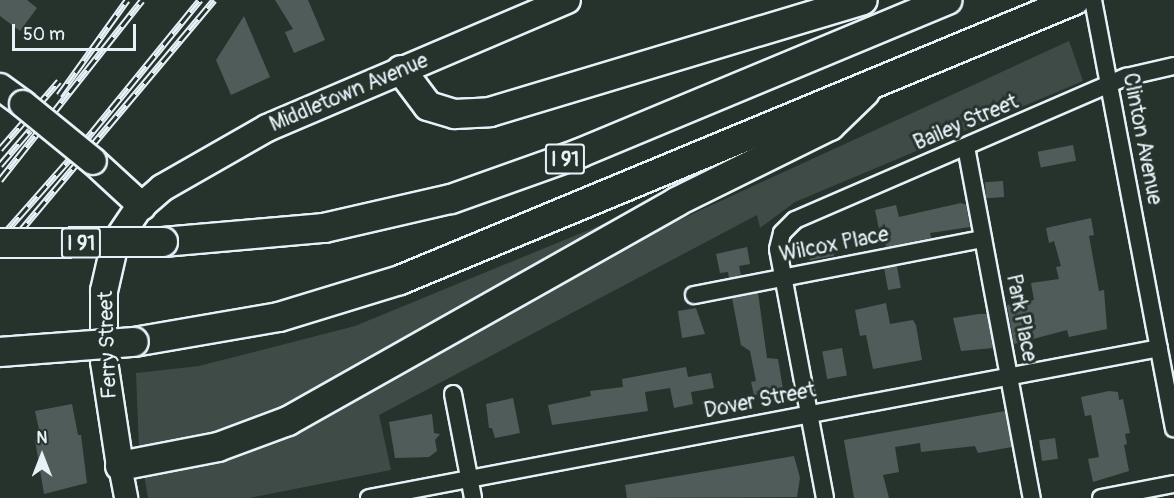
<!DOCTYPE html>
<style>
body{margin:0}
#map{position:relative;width:1174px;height:498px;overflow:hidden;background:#26332d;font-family:Pangolin,sans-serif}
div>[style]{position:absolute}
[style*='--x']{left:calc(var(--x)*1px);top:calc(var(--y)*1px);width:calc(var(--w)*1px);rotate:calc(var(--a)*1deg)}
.green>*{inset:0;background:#3e4b47}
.building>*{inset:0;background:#505c59;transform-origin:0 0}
.roads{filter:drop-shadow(2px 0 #e8f1f8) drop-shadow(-2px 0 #e8f1f8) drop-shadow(0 2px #e8f1f8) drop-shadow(0 -2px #e8f1f8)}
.minor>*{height:16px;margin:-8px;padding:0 8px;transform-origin:8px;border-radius:8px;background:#26332d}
.secondary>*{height:22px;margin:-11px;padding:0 11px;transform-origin:11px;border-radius:11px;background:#26332d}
.primary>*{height:26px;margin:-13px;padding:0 13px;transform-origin:13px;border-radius:13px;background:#26332d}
.motorway>*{height:28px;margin:-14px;padding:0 14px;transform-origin:14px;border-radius:14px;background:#26332d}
.rail>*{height:7px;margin-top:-3.5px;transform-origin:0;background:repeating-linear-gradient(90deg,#26332d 0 14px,#e8f1f8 0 28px);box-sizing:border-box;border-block:2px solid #e8f1f8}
.bridges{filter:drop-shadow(2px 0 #e8f1f8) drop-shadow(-2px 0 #e8f1f8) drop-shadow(0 2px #e8f1f8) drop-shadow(0 -2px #e8f1f8)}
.primary-bridge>*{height:26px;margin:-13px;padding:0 13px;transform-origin:13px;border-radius:13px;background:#26332d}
.motorway-bridge>*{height:28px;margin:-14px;padding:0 14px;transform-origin:14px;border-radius:14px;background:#26332d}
span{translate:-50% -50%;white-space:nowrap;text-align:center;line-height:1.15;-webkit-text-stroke:6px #26332d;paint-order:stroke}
.shield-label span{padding:2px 4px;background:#26332d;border:2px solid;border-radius:4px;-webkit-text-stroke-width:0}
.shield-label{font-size:20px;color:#e8f1f8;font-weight:700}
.street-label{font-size:21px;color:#e8f1f8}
.north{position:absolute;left:12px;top:426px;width:60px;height:60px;-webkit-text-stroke:4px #26332d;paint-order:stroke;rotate:0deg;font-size:16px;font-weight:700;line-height:24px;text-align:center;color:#e8f1f8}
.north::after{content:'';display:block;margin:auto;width:21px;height:27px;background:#e8f1f8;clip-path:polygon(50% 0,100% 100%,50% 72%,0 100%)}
.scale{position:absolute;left:12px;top:24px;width:124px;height:27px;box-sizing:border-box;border:3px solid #e8f1f8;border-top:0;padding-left:8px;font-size:18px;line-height:21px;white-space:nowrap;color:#e8f1f8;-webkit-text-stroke:4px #26332d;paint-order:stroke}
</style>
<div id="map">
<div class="green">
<i style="clip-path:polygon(1069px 41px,1083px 81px,795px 202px,760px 228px,757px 215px,379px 415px,391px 470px,249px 498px,148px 498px,144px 474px,282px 439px,664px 227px)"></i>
<i style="clip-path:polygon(635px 211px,250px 427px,139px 448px,136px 373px,199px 366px,355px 326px)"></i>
</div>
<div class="building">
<i style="clip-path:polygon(0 0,27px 0,37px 8px,20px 31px,0 16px)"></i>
<i style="clip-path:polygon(275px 0,308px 0,325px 40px,294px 53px,285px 32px,293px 29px)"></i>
<i style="clip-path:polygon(244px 16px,270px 77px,231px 95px,216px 60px)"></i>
<i style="left:1073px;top:145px;width:16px;height:36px;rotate:79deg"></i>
<i style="left:1003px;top:181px;width:16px;height:18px;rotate:86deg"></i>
<i style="clip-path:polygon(961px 203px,966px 205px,970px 227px,930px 233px,931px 238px,886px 247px,885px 237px,881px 238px,875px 210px,896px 205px,899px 217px)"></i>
<i style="clip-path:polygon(1091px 218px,1094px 235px,1089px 236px,1099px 291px,1104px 290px,1107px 329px,1069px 337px,1067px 330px,1014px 344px,1007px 305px,1034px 300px,1031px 283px,1059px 279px,1056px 267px,1061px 266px,1054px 241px,1049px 243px,1046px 228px)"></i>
<i style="left:831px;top:241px;width:15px;height:25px;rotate:79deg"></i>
<i style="clip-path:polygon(747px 247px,750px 264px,739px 266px,741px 275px,729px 278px,728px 272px,720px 273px,716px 254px)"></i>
<i style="left:897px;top:266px;width:22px;height:13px;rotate:80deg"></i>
<i style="clip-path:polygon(758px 293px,767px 358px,778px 359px,783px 389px,754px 395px,751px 382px,756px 381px,750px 351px,741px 345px,732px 298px)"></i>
<i style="clip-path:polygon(886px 303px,890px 324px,913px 320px,916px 325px,922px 360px,873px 369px,866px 335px,860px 336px,855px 310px)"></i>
<i style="clip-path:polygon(696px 308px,705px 334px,682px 338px,678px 311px)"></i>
<i style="clip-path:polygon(979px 314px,987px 314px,993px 348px,961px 351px,953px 318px)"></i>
<i style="left:842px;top:348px;width:28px;height:20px;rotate:80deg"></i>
<i style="clip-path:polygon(686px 367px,688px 377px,711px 373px,714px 388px,691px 392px,693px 404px,674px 408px,670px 388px,645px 392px,648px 411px,552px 425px,548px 405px,591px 396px,590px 391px,623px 387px,622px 379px)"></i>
<i style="clip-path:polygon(1109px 391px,1118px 392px,1119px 400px,1123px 399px,1130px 433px,1125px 434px,1127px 444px,1124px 445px,1129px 471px,1093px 482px,1088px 459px,1099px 457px,1091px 415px,1085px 416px,1081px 397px)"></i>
<i style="clip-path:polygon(513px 398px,520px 433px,495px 438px,492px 428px,489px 428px,486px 404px)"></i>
<i style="clip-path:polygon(72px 404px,78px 435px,81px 435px,87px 483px,44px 494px,35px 440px,41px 439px,35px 411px)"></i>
<i style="clip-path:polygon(1005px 411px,1012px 447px,978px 453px,975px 446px,921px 452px,920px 443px,895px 447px,899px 472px,883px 475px,889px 498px,854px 498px,844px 440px)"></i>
<i style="clip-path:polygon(432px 414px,434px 433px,440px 434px,435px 440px,437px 451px,429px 457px,395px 458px,389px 422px)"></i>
<i style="left:1055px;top:438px;width:21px;height:16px;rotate:82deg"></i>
<i style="clip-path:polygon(794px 456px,800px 478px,797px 497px,627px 498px,625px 485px)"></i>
</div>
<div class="roads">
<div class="minor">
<i style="--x:1093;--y:0;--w:436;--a:79.3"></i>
<i style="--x:966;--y:147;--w:357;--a:79.4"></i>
<i style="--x:694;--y:295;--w:294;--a:-11"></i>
<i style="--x:453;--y:394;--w:106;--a:79.1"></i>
<i style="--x:369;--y:498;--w:804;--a:-10.75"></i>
<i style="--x:825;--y:498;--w:253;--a:-100.7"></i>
<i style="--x:778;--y:249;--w:16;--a:-76"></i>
<i style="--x:782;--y:233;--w:18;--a:-45"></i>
<i style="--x:795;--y:220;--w:361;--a:-23.4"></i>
<i style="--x:1126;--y:77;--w:49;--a:-12.9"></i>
<i style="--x:1101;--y:498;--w:74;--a:-10.9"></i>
</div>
<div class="secondary">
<i style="--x:120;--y:466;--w:33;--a:79"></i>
</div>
<div class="primary">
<i style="--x:0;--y:87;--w:29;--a:36"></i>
<i style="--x:93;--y:161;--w:67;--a:42.6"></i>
<i style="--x:120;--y:466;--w:106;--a:-98.7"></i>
<i style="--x:104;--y:361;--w:70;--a:-90"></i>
<i style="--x:104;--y:291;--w:49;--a:-77.1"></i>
<i style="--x:115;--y:243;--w:41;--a:-55.9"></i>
<i style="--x:138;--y:209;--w:32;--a:-41"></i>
<i style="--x:162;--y:188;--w:121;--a:-29.7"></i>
<i style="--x:267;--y:128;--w:326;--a:-23.1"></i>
</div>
<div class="motorway">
<i style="--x:401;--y:70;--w:45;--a:53.1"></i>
<i style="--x:428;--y:106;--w:28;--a:17"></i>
<i style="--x:455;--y:114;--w:35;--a:-3"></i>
<i style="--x:490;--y:112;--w:389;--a:-16.7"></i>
<i style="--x:163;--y:242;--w:162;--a:-5"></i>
<i style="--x:324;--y:228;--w:130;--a:-12.9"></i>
<i style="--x:451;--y:199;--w:137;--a:-19.6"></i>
<i style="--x:580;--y:153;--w:398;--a:-22.6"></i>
<i style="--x:134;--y:342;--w:147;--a:-9.8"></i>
<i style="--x:279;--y:317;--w:127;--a:-17"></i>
<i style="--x:400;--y:280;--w:731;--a:-22.53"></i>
<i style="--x:120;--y:466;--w:100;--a:-11"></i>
<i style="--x:218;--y:447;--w:75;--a:-20.4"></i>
<i style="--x:288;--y:421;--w:446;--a:-29.4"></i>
<i style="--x:676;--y:202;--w:172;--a:-26.3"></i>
<i style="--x:830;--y:126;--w:49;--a:-44.2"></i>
</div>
</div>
<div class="rail">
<i style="--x:59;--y:95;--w:117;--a:-54.4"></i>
<i style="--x:0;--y:149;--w:90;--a:-49.1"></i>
<i style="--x:0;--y:165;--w:46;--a:-49.4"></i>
<i style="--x:0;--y:180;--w:229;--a:-51.7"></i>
<i style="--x:0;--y:238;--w:113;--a:-48.6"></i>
<i style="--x:75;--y:153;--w:198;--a:-50.8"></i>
<i style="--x:0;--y:255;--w:333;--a:-50"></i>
</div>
<div class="bridges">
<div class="primary-bridge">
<i style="--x:23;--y:104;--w:90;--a:39.2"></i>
</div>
<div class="motorway-bridge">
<i style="--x:0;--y:243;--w:163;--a:-0.4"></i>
<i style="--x:0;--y:352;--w:134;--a:-4.3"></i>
</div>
</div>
<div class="shield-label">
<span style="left:565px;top:159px">I 91</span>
<span style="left:81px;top:243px">I 91</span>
</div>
<div class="street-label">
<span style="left:349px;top:93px;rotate:-23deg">Middletown Avenue</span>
<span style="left:966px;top:123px;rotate:-23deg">Bailey Street</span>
<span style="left:1142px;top:139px;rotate:79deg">Clinton Avenue</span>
<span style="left:834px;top:245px;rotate:-11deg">Wilcox Place</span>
<span style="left:1021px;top:318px;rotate:79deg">Park Place</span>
<span style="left:108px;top:345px;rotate:-92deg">Ferry Street</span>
<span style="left:760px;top:401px;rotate:-11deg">Dover Street</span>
</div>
<div class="north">N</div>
<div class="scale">50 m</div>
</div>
